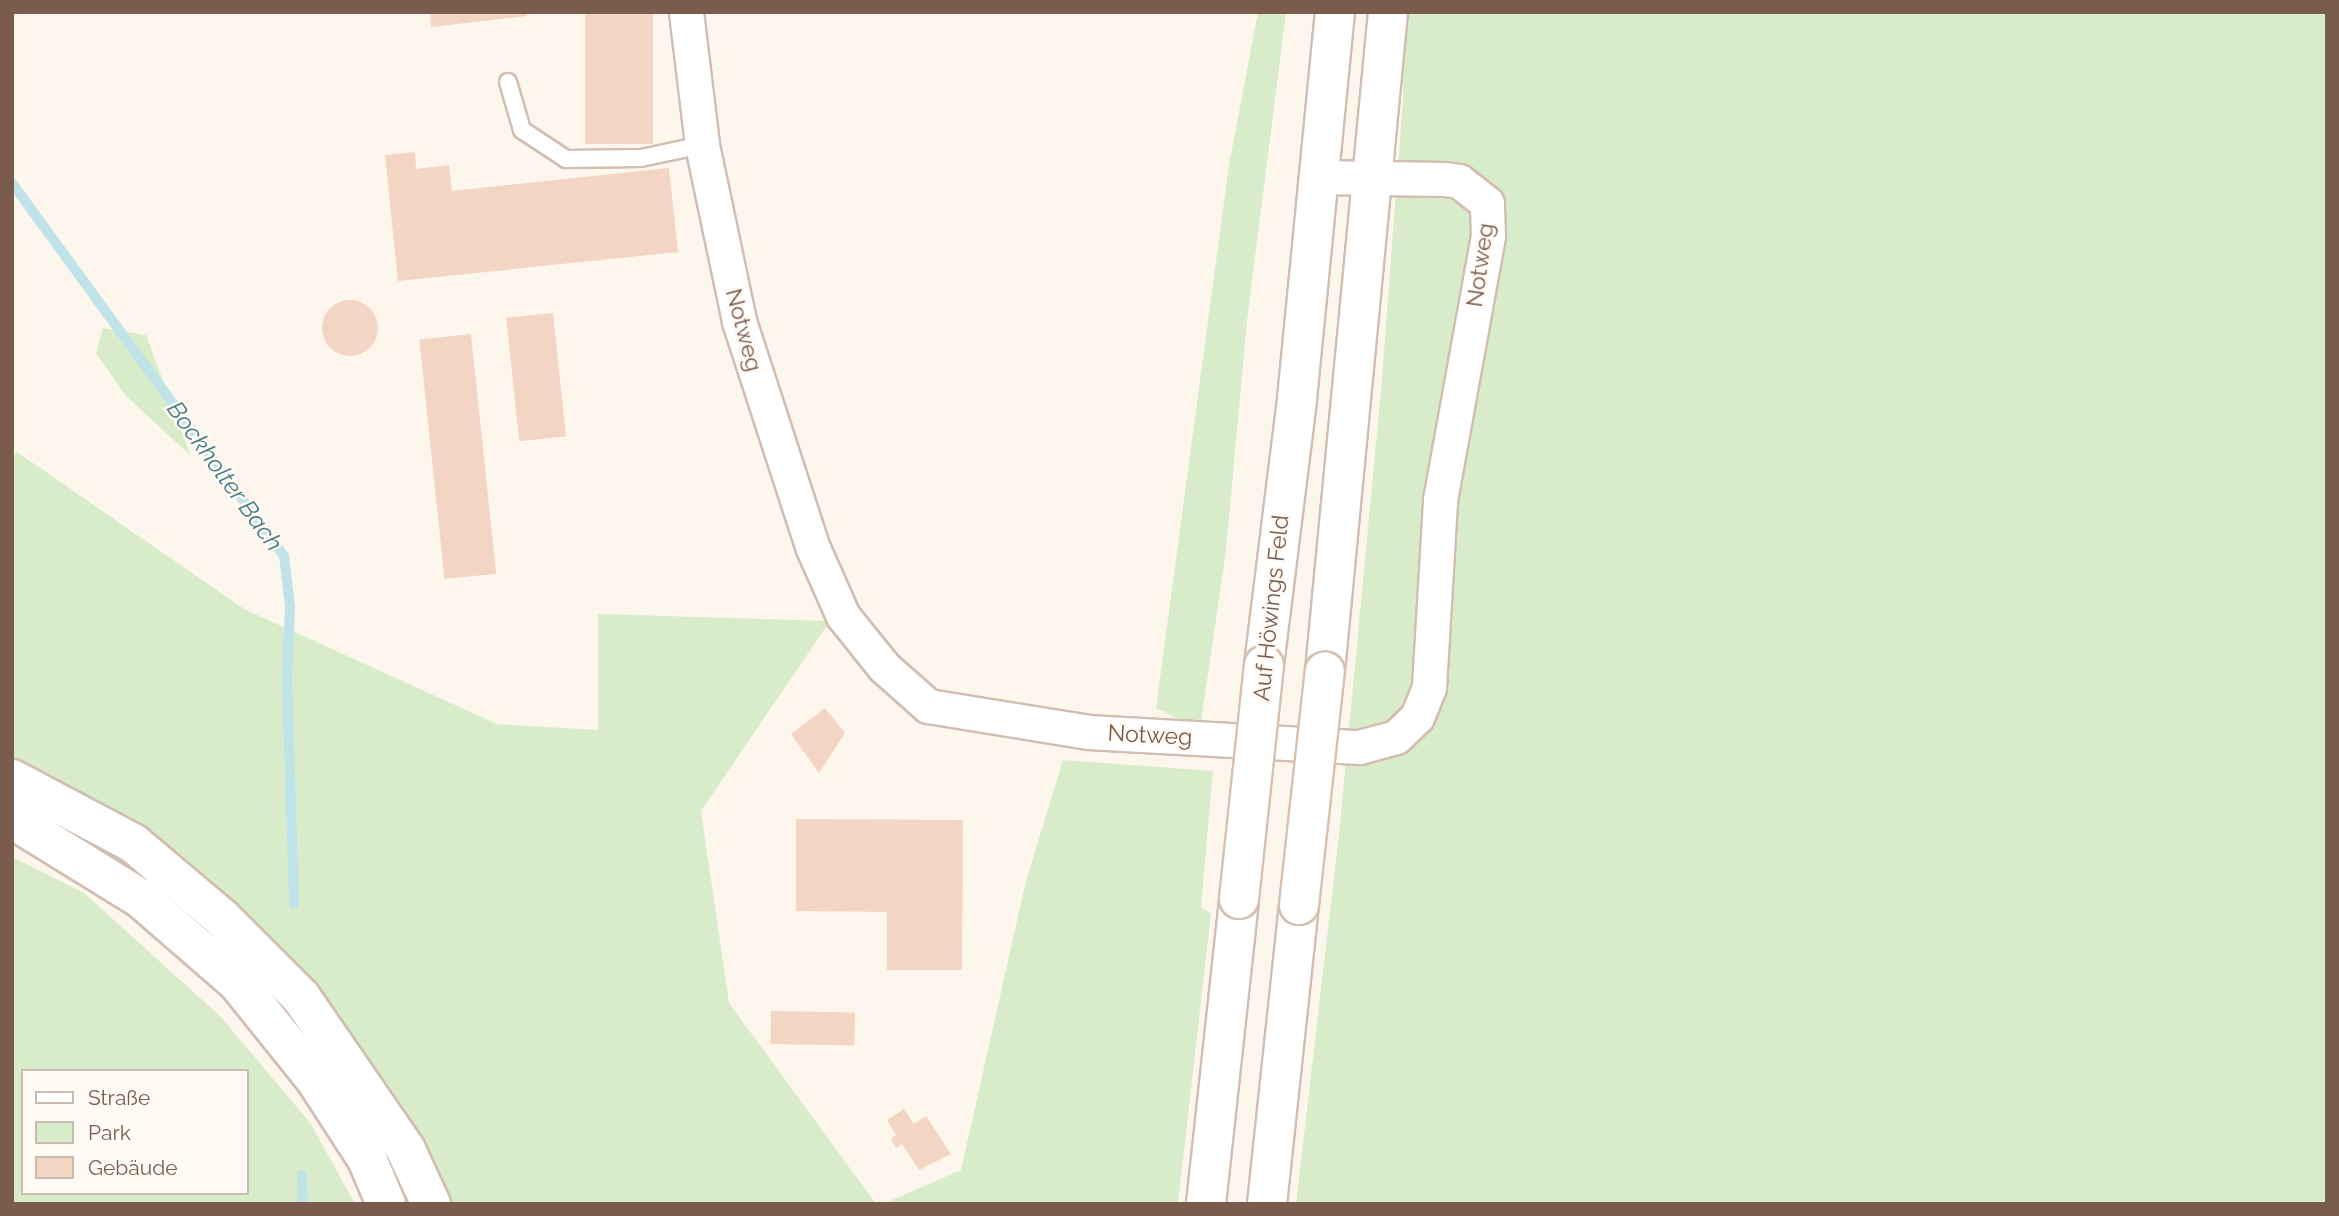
<!DOCTYPE html>
<meta charset="utf-8">
<style>
body{margin:0}
#map{position:relative;width:2339px;height:1216px;overflow:hidden;background:#fdf6ec;font-family:Raleway,sans-serif}
div>[style]{position:absolute}
[style*='--x']{left:calc(var(--x)*1px);top:calc(var(--y)*1px);width:calc(var(--w)*1px);rotate:calc(var(--a)*1deg)}
.green>*{inset:0;background:#d8ecc9}
.stream>*{height:10px;margin:-5px;padding:0 5px;transform-origin:5px;border-radius:5px;background:#bfe3e8}
.building>*{inset:0;background:#f3d5c3;transform-origin:0 0}
.round{border-radius:50%}
.roads{filter:drop-shadow(2px 0 #d1beb0) drop-shadow(-2px 0 #d1beb0) drop-shadow(0 2px #d1beb0) drop-shadow(0 -2px #d1beb0)}
.lane>*{height:16px;margin:-8px;padding:0 8px;transform-origin:8px;border-radius:8px;background:#fff}
.street>*{height:33px;margin:-16.5px;padding:0 16.5px;transform-origin:16.5px;border-radius:16.5px;background:#fff}
.secondary>*{height:38px;margin:-19px;padding:0 19px;transform-origin:19px;border-radius:19px;background:#fff}
.bridges{filter:drop-shadow(2px 0 #d6c0b0) drop-shadow(-2px 0 #d6c0b0) drop-shadow(0 2px #d6c0b0) drop-shadow(0 -2px #d6c0b0)}
.secondary-bridge>*{height:38px;margin:-19px;padding:0 19px;transform-origin:19px;border-radius:19px;background:#fff}
span{translate:-50% -50%;white-space:nowrap;text-align:center;line-height:1.15;-webkit-text-stroke:5px #fffaf3;paint-order:stroke}
.street-label{font-size:23px;color:#7a5c4d}
.water-label{font-size:24px;color:#437c86;font-style:italic}
.frame{position:absolute;inset:0;border:14px solid #7a5c4d;pointer-events:none}
.legend{position:absolute;left:21px;top:1069px;width:228px;height:126px;box-sizing:border-box;background:#fffaf3;border:2px solid #cabbb1;margin:0;padding:9px 12px;list-style:none;font-size:21px;color:#7a5c4d}
.legend li{display:flex;align-items:center;gap:14px;height:35px}
.legend b{width:35px;border:2px solid #cabbb1}
</style>
<div id="map">
<div class="green">
<i style="clip-path:polygon(1258px 12px,1286px 12px,1247px 321px,1226px 550px,1200px 729px,1156px 708px,1229px 165px)"></i>
<i style="clip-path:polygon(1404px 12px,2327px 12px,2327px 1204px,1296px 1204px,1339px 834px,1381px 391px,1403px 99px)"></i>
<i style="clip-path:polygon(103px 328px,146px 335px,191px 456px,125px 395px,96px 353px)"></i>
<i style="clip-path:polygon(17px 452px,244px 609px,497px 724px,598px 730px,598px 614px,830px 621px,701px 811px,729px 1003px,876px 1204px,446px 1204px,374px 1071px,12px 763px,12px 459px)"></i>
<i style="clip-path:polygon(1063px 760px,1213px 771px,1201px 907px,1211px 913px,1178px 1204px,883px 1204px,961px 1170px,1026px 881px)"></i>
<i style="clip-path:polygon(evenodd,12px 857px,84px 893px,220px 1016px,311px 1124px,355px 1204px,12px 1204px,12px 857px,23px 1071px,247px 1071px,247px 1193px,23px 1193px,23px 1071px)"></i>
</div>
<div class="stream">
<i style="--x:12;--y:183;--w:462;--a:53.9"></i>
<i style="--x:284;--y:556;--w:50;--a:83.2"></i>
<i style="--x:290;--y:606;--w:73;--a:92.4"></i>
<i style="--x:287;--y:679;--w:225;--a:88.2"></i>
<i style="--x:302;--y:1175;--w:29;--a:88"></i>
</div>
<div class="building">
<i style="clip-path:polygon(430px 12px,527px 12px,527px 16px,431px 27px)"></i>
<i style="left:585px;top:12px;width:68px;height:132px"></i>
<i style="clip-path:polygon(415px 152px,416px 169px,449px 165px,452px 191px,669px 168px,678px 252px,398px 281px,385px 155px)"></i>
<i class="round" style="left:322px;top:300px;width:56px;height:56px"></i>
<i style="left:553px;top:313px;width:124px;height:47px;rotate:84deg"></i>
<i style="left:471px;top:334px;width:241px;height:52px;rotate:84deg"></i>
<i style="clip-path:polygon(825px 708px,845px 733px,819px 773px,791px 734px)"></i>
<i style="clip-path:polygon(796px 819px,963px 820px,962px 970px,887px 970px,887px 912px,796px 911px)"></i>
<i style="left:771px;top:1011px;width:84px;height:33px;rotate:1deg"></i>
<i style="clip-path:polygon(904px 1109px,914px 1124px,926px 1116px,951px 1154px,919px 1170px,902px 1144px,896px 1148px,891px 1139px,896px 1135px,887px 1120px)"></i>
</div>
<div class="roads">
<div class="lane">
<i style="--x:508;--y:82;--w:50;--a:73.7"></i>
<i style="--x:522;--y:130;--w:53;--a:33.4"></i>
<i style="--x:566;--y:159;--w:75;--a:-0.8"></i>
<i style="--x:641;--y:158;--w:62;--a:-12"></i>
</div>
<div class="street">
<i style="--x:686;--y:12;--w:134;--a:83.1"></i>
<i style="--x:702;--y:145;--w:180;--a:78.1"></i>
<i style="--x:739;--y:321;--w:237;--a:72"></i>
<i style="--x:812;--y:546;--w:77;--a:66.1"></i>
<i style="--x:843;--y:616;--w:65;--a:51.2"></i>
<i style="--x:884;--y:667;--w:59;--a:41.6"></i>
<i style="--x:928;--y:706;--w:162;--a:9.2"></i>
<i style="--x:1088;--y:732;--w:271;--a:3.2"></i>
<i style="--x:1359;--y:747;--w:38;--a:-15"></i>
<i style="--x:1396;--y:737;--w:29;--a:-44"></i>
<i style="--x:1417;--y:717;--w:32;--a:-68"></i>
<i style="--x:1429;--y:687;--w:187;--a:-86.6"></i>
<i style="--x:1440;--y:500;--w:268;--a:-79.7"></i>
<i style="--x:1488;--y:236;--w:33;--a:-92"></i>
<i style="--x:1487;--y:203;--w:36;--a:-142"></i>
<i style="--x:1459;--y:181;--w:15;--a:-172"></i>
<i style="--x:1444;--y:179;--w:126;--a:-179.1"></i>
</div>
<div class="secondary">
<i style="--x:1264;--y:665;--w:268;--a:-82.9"></i>
<i style="--x:1297;--y:399;--w:389;--a:-84.4"></i>
<i style="--x:1325;--y:671;--w:662;--a:-84.54"></i>
<i style="--x:12;--y:779;--w:137;--a:27.9"></i>
<i style="--x:133;--y:843;--w:116;--a:40.1"></i>
<i style="--x:222;--y:918;--w:112;--a:45"></i>
<i style="--x:301;--y:997;--w:186;--a:55.5"></i>
<i style="--x:406;--y:1150;--w:60;--a:65.2"></i>
<i style="--x:12;--y:819;--w:150;--a:31.7"></i>
<i style="--x:140;--y:898;--w:130;--a:40.9"></i>
<i style="--x:238;--y:983;--w:123;--a:51.3"></i>
<i style="--x:315;--y:1079;--w:95;--a:57"></i>
<i style="--x:367;--y:1159;--w:49;--a:67.1"></i>
<i style="--x:1206;--y:1204;--w:307;--a:-83.8"></i>
<i style="--x:1267;--y:1204;--w:301;--a:-83.9"></i>
</div>
</div>
<div class="bridges">
<div class="secondary-bridge">
<i style="--x:1239;--y:899;--w:235;--a:-83.9"></i>
<i style="--x:1299;--y:905;--w:235;--a:-83.7"></i>
</div>
</div>
<div class="street-label">
<span style="left:1480px;top:265px;rotate:-82deg">Notweg</span>
<span style="left:744px;top:330px;rotate:75deg">Notweg</span>
<span style="left:1271px;top:608px;rotate:-84deg">Auf Höwings Feld</span>
<span style="left:1150px;top:735px;rotate:3deg">Notweg</span>
</div>
<div class="water-label">
<span style="left:225px;top:476px;rotate:54deg">Bockholter Bach</span>
</div>
<div class="frame"></div>
<ul class="legend">
<li><b style="height:9px;background:#fff"></b>Straße</li>
<li><b style="height:19px;background:#d8ecc9"></b>Park</li>
<li><b style="height:19px;background:#f3d5c3"></b>Gebäude</li>
</ul>
</div>
